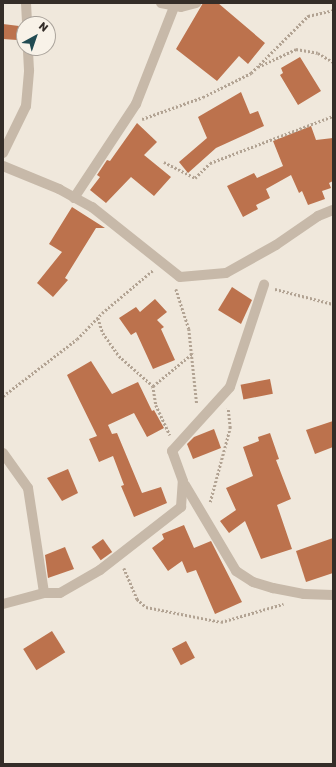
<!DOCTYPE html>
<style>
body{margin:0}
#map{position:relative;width:336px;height:767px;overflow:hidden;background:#f0e8dc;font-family:Rubik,sans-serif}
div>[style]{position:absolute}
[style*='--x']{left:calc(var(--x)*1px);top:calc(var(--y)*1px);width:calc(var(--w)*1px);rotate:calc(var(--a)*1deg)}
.building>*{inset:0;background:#bc724d;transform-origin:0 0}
.path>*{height:2.5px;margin-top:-1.25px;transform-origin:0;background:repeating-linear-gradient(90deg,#b2a393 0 2px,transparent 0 4px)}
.street>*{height:10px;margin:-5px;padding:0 5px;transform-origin:5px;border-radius:5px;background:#c7b9a9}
span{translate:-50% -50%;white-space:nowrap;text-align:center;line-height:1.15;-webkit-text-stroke:4px #f8f2e8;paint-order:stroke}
.frame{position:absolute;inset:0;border:4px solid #342d28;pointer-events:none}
.north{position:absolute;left:16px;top:16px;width:40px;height:40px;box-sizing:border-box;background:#f8f2e8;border:1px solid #aaa39b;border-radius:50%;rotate:40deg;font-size:11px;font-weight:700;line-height:16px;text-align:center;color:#342d28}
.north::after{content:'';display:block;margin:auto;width:14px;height:18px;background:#214b52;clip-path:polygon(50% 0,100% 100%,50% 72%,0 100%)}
</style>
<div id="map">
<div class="building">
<i style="clip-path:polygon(203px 3px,218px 3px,265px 43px,248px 64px,239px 56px,217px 81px,176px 49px)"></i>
<i style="clip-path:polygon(3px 24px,19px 26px,17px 40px,3px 39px)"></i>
<i style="clip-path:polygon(300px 57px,321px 91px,298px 105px,280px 75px,283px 73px,281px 68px)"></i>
<i style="clip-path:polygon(241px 92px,250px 114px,258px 111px,264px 126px,216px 148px,188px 173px,179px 162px,207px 138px,198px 117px)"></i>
<i style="clip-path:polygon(137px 123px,157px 142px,144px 155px,171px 177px,154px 196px,131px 177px,106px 203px,90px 190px,100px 177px,97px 175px,107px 160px,110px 161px)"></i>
<i style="clip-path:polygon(311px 126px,316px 140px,333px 138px,333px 181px,329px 183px,331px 188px,322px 191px,325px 199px,308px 205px,302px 191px,299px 193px,291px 175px,266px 189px,270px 198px,256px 205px,258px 209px,243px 217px,227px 186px,254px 173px,257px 178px,283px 166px,273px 141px)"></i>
<i style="clip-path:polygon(72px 207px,105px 228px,96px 228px,65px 278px,68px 280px,53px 297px,37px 283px,62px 252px,49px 244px)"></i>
<i style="clip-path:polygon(232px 287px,252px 300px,241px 324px,218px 310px)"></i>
<i style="clip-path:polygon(155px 299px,167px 312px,157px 320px,164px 327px,161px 329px,175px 360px,153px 369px,136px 332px,131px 335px,119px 318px,136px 307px,140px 312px)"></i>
<i style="clip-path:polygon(91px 361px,112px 394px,138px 382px,152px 411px,154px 410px,164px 428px,147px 437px,134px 413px,108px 425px,112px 434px,117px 433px,142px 493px,161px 487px,167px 503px,134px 517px,121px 486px,124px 485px,113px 456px,99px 462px,89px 439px,97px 436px,67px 375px)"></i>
<i style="left:270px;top:379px;width:15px;height:30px;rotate:79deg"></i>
<i style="clip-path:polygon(333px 421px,333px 447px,315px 454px,306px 430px)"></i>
<i style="clip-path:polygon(214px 429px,221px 448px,193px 459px,187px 444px,194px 437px)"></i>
<i style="clip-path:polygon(270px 433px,279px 459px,276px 460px,291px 499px,277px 505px,292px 549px,261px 559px,245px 521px,229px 533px,220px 521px,236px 510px,226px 488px,253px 476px,243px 447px,259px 441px,258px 437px)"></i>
<i style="clip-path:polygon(68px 469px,78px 493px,62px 501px,47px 478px)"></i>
<i style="clip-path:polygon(184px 525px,194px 548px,211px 541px,242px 602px,215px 614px,196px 570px,187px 573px,182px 561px,168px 571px,152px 548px,164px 539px,162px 534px)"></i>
<i style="clip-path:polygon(333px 538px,333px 573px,306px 582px,296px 551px)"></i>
<i style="left:103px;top:539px;width:16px;height:14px;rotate:55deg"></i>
<i style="clip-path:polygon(65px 547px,74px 569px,48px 578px,45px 555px)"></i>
<i style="left:52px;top:631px;width:25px;height:34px;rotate:58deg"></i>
<i style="left:186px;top:641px;width:19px;height:16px;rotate:62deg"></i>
</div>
<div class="path">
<i style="--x:258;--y:67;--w:42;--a:-25.3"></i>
<i style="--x:296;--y:49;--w:22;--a:10"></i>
<i style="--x:318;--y:53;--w:17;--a:31"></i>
<i style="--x:142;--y:119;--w:65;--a:-19.8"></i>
<i style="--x:203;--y:97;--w:54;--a:-26.6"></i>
<i style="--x:251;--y:73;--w:81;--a:-45"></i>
<i style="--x:308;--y:16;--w:26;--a:-13"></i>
<i style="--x:164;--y:162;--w:35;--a:27"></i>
<i style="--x:195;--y:178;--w:21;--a:-45"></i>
<i style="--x:210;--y:163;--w:132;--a:-20.9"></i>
<i style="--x:176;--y:289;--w:42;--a:72"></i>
<i style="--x:189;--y:329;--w:76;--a:84"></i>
<i style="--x:275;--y:289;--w:60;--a:14.5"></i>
<i style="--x:98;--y:318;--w:16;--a:72"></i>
<i style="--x:103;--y:333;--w:28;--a:55"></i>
<i style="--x:119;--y:356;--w:45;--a:41.4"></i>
<i style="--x:153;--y:386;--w:19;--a:81"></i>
<i style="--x:156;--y:405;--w:33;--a:65"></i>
<i style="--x:153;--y:386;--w:52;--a:-39.5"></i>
<i style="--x:3;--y:396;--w:93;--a:-37.6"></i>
<i style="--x:77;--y:339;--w:36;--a:-46"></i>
<i style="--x:102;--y:313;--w:67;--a:-40.1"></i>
<i style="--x:210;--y:502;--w:77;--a:-74.9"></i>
<i style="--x:230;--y:428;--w:20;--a:-96"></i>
<i style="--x:124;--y:568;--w:34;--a:67"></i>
<i style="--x:137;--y:599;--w:12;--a:42"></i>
<i style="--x:146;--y:607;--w:76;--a:11.3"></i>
<i style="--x:221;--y:622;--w:65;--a:-16.2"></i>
</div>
<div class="street">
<i style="--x:26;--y:3;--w:21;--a:87"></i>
<i style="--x:161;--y:3;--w:20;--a:11"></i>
<i style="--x:181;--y:7;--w:16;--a:-15"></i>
<i style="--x:3;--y:153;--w:52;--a:-63.9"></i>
<i style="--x:26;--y:106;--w:36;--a:-85"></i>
<i style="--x:29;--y:70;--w:22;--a:-93"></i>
<i style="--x:3;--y:166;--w:61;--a:22.3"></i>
<i style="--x:59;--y:189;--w:38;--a:29"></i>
<i style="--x:92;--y:207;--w:112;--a:38.5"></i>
<i style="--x:180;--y:277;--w:46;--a:-5"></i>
<i style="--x:226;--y:273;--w:57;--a:-29.2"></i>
<i style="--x:276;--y:245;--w:51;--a:-34.6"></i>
<i style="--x:318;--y:216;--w:16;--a:-22"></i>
<i style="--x:74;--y:198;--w:113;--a:-56.6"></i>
<i style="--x:136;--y:104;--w:104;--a:-68.6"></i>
<i style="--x:3;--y:453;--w:43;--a:54.5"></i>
<i style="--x:28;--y:488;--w:106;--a:81.3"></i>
<i style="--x:185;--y:485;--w:100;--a:59.3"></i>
<i style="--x:236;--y:571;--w:20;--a:33"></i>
<i style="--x:253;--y:582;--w:21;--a:17"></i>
<i style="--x:273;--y:588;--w:32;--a:11"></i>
<i style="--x:304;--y:594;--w:29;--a:2"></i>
<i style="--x:3;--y:604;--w:42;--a:-15"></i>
<i style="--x:44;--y:593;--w:16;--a:0"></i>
<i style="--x:60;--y:593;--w:46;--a:-29.9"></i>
<i style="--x:100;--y:570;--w:103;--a:-37.9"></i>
<i style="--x:181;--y:507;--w:26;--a:-86"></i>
<i style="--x:183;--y:481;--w:32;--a:-110"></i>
<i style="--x:172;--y:451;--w:86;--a:-47.8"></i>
<i style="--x:230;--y:387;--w:108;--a:-71.6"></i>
</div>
<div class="frame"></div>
<div class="north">N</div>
</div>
